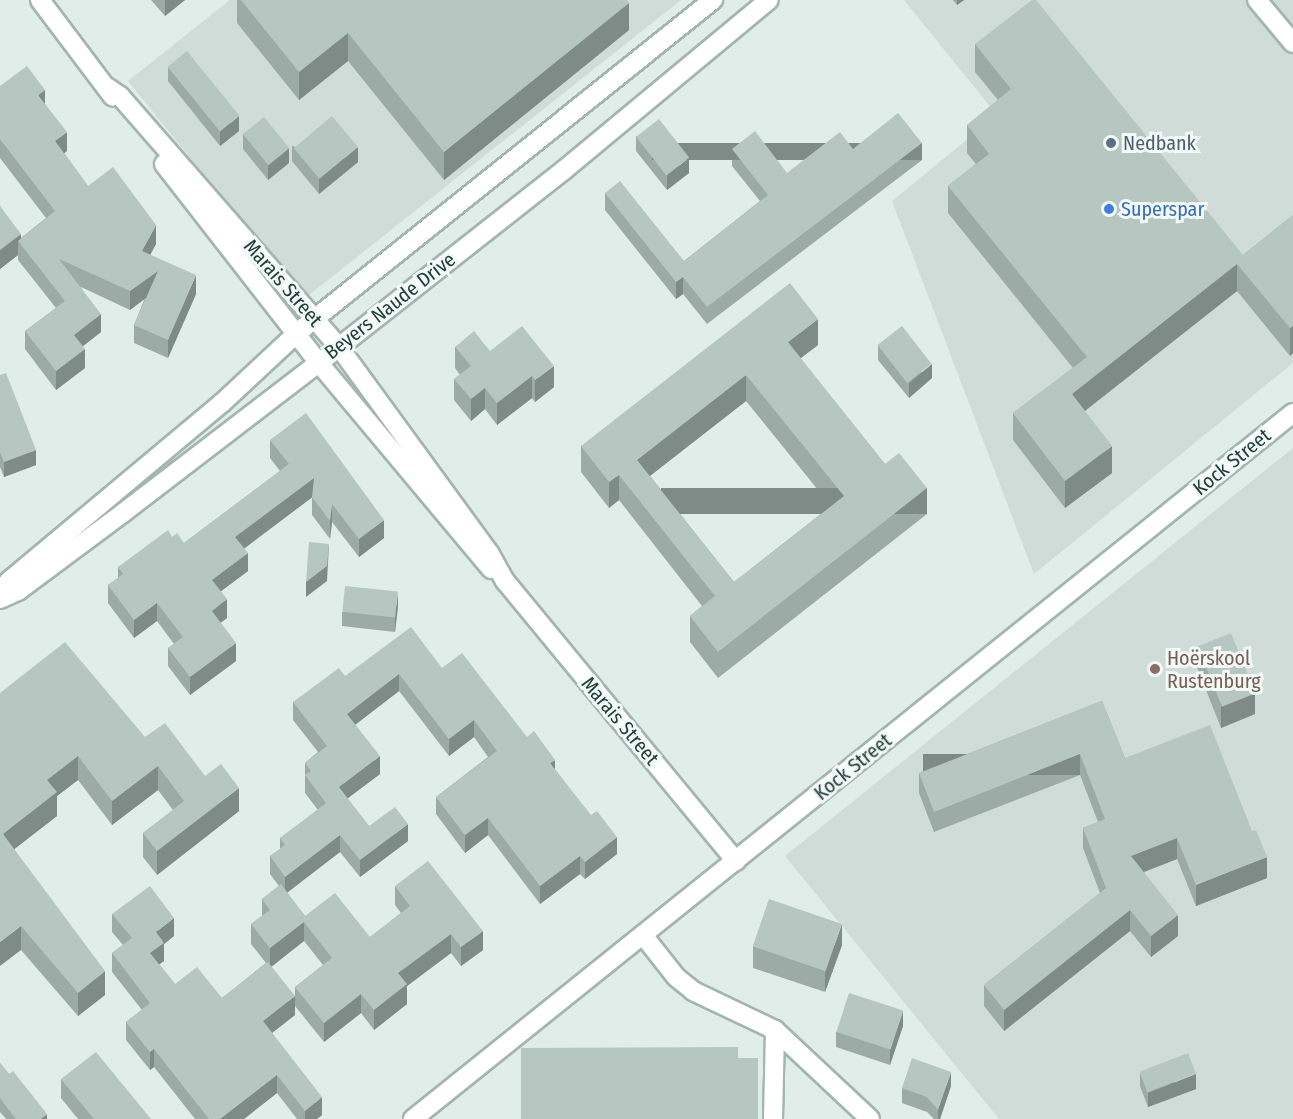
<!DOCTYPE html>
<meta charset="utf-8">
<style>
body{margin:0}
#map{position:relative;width:1293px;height:1119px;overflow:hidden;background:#e1ede8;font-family:"Fira Sans Condensed",sans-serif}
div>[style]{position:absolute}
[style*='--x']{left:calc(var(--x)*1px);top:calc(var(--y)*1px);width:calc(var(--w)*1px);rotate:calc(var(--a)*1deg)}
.built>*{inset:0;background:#cfdcd7}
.roads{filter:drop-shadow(2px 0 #a3b5b0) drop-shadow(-2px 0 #a3b5b0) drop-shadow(0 2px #a3b5b0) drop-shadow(0 -2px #a3b5b0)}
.minor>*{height:18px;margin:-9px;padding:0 9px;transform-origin:9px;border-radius:9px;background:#fff}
.wall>*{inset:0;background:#9daba6}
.shaded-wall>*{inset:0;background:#7f8b87;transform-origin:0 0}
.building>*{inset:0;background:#b6c7c1;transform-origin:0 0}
.dots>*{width:16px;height:16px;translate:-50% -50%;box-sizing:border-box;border:3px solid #f2f9f6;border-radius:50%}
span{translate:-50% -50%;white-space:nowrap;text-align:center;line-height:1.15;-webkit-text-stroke:6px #f2f9f6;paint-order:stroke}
.service-label{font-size:20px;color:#4e5e75}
.left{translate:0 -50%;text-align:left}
.shop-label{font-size:20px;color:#366cbe}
.street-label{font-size:20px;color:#203e38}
.education-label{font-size:20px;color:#785e54}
</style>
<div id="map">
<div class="built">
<i style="clip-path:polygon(230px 0,681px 0,304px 299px,128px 81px)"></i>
<i style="clip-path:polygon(904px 0,1293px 0,1293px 363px,1034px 574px,892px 201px,997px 115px)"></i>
<i style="clip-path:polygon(1293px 448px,1293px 1119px,999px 1119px,785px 856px)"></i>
</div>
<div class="roads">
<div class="minor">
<i style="--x:40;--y:0;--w:121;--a:53"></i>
<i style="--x:1257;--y:0;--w:56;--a:50.1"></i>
<i style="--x:107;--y:87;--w:16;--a:35"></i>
<i style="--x:120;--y:96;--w:333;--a:48.9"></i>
<i style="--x:339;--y:347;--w:256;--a:53.9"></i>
<i style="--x:490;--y:554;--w:31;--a:61"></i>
<i style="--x:505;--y:581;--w:363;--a:50.5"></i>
<i style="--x:164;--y:164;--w:251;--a:52.1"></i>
<i style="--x:318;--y:362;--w:270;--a:50.1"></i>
<i style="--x:0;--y:593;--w:15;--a:-53"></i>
<i style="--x:9;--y:581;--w:278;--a:-39.9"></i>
<i style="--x:222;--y:403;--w:103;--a:-43"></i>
<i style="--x:297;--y:333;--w:533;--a:-38.68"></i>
<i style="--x:0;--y:599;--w:20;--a:-24"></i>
<i style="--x:18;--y:591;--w:131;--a:-36.6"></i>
<i style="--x:123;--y:513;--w:272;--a:-37.5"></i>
<i style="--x:339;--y:347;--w:286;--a:-38.2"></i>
<i style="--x:564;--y:170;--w:266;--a:-39.7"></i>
<i style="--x:643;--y:935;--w:53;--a:51.8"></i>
<i style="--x:676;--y:977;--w:22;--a:39"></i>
<i style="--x:693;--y:991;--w:91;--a:25.4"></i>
<i style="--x:775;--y:1030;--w:130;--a:43.1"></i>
<i style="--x:413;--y:1119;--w:1128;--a:-38.74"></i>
<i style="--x:773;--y:1119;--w:89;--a:-88.7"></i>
</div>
</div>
<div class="wall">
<i style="clip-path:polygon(151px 0,185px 0,165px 16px)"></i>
<i style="clip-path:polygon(237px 0,627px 0,629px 30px,444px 180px,348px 61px,299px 100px,237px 23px)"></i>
<i style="clip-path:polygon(953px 0,964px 0,957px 5px)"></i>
<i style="clip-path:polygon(975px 44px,1243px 255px,1293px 215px,1293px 353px,1290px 356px,1237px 291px,1085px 411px,1112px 473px,1065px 508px,1013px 440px,1013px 413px,1073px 368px,948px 213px,948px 186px,976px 164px,967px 153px,967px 125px,998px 100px,975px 72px)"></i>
<i style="clip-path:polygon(168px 67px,239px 131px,220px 146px,168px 81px)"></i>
<i style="clip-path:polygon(0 86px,45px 105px,67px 151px,64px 153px,88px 186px,156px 244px,150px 255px,196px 294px,168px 358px,134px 343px,134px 325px,145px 298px,130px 310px,81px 287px,101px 332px,83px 346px,85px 368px,56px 390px,25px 349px,25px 331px,56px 308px,18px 260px,18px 255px,0 269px,0 206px,21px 238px,46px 218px,0 158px)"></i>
<i style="clip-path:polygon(243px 134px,289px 163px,268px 180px,243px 149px)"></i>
<i style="clip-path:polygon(636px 136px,689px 173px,667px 190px,636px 151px)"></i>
<i style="clip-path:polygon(292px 146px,358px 162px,319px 194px,292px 161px)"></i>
<i style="clip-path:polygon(732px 149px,787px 173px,853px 149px,922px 160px,707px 324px,683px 294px,676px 299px,605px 210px,605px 193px,684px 261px,760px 201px,732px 166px)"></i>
<i style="clip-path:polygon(evenodd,818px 345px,800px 358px,885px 464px,927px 514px,718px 678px,690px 642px,690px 616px,702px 606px,619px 500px,609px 508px,581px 472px,581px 446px,818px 345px,746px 401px,831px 506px,734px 582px,650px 476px,746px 401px)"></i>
<i style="clip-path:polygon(878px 345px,932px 378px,909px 398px,878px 360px)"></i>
<i style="clip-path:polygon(455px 347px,490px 351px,554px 387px,535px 402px,532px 398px,497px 425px,485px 409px,471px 421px,454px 400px,454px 379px,460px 375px,455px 368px)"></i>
<i style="clip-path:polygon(0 375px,36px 465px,4px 477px,0 467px)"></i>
<i style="clip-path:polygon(270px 440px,384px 538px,359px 557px,332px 522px,330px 539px,312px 515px,312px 497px,244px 549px,248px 571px,221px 591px,227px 618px,220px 623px,236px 661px,190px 695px,168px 666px,168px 648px,174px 644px,157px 621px,134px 638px,108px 603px,108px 585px,118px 578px,118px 567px,172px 537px,184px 543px,280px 471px,270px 458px)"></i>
<i style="clip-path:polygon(398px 606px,395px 632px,342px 626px,342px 612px)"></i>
<i style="clip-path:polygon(1197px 646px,1255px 714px,1221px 728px,1197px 667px)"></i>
<i style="clip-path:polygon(442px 668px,527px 737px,555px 769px,617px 854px,585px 879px,580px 874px,540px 904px,488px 835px,465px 853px,436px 814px,436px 797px,488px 757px,474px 737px,449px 756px,399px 691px,355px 725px,380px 774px,347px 798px,369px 826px,408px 841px,360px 877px,340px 852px,287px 893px,305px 916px,370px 937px,401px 913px,395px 905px,395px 886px,483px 950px,461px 966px,451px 953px,407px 986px,407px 1004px,374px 1030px,361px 1013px,324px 1042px,295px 1006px,295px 987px,323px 965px,304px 941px,271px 966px,295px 1015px,272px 1033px,322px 1115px,317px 1119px,297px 1119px,277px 1093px,244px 1119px,195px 1119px,154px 1067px,150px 1070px,126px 1040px,126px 1022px,142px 1010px,112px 972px,112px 953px,123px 945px,112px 932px,112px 914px,174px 936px,164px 944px,164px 961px,159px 964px,175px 984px,222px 998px,266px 963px,251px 944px,251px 924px,262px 916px,262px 899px,279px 886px,270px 874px,270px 856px,280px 849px,280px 838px,318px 810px,305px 793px,305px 763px,318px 752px,293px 720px,293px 702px,345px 676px)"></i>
<i style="clip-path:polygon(0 693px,145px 737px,205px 776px,239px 811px,157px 875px,143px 857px,143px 833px,173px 810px,158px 790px,112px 825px,78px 780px,57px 796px,57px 816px,14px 849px,105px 995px,78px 1016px,21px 950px)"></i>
<i style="clip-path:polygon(1102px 701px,1125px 758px,1267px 878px,1196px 906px,1177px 859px,1144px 872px,1178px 936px,1151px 957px,1130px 931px,1004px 1031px,984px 1006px,984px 985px,1100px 893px,1083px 848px,1083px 828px,1098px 822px,1080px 775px,934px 832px,919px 793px,919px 773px)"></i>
<i style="clip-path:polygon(842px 945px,825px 992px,753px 968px,753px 946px)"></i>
<i style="clip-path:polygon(903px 1026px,890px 1065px,836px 1047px,836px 1032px)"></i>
<i style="clip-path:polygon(0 1063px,9px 1074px,47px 1119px,6px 1119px,0 1112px)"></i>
<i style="clip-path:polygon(1140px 1072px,1196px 1089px,1148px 1107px,1140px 1086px)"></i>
<i style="clip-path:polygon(61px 1079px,151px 1119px,78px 1119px,61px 1098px)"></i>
<i style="clip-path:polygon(951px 1086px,940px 1119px,934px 1119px,927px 1112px,902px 1103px,902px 1088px)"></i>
</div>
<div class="shaded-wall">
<i style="clip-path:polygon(165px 0,185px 0,165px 16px)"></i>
<i style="clip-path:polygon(957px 0,964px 0,957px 5px)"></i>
<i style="clip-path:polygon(629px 3px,629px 30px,444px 180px,444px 152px)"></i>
<i style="clip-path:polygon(348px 33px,348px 61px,299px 100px,299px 72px)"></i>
<i style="clip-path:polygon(45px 90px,45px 108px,38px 95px)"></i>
<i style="clip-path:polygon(239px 116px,239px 131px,220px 146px,220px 132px)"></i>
<i style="clip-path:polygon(67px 132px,67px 151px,55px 160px,55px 141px)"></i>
<i style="left:922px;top:143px;width:17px;height:270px;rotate:90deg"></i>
<i style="clip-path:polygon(358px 147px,358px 162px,319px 194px,319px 179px)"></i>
<i style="clip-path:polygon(289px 148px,289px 163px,268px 180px,268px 166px)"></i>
<i style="clip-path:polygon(689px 158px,689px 173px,667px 190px,667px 175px)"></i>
<i style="clip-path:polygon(156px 225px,156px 244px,142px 270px,142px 251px)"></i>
<i style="clip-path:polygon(21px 234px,21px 245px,18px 241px,18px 255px,0 269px,0 250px)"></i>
<i style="clip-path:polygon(1237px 264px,1237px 291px,1072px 421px,1072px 394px)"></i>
<i style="clip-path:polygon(158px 271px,158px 289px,130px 310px,130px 291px)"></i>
<i style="clip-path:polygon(196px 275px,196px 294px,168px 358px,168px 340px)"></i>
<i style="clip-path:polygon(683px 277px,683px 294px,676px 299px,676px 282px)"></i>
<i style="clip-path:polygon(101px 314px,101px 332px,74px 353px,74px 335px)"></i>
<i style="clip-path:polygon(818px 319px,818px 345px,788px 368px,788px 342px)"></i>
<i style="clip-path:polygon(1293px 326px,1293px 353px,1290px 356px,1290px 328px)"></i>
<i style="clip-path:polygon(85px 349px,85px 368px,56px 390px,56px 371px)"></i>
<i style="clip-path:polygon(932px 364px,932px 378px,909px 398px,909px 383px)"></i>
<i style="clip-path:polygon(554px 366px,554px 387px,535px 402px,535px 380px)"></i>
<i style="clip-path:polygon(746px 375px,746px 401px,637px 486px,637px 460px)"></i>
<i style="clip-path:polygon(532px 376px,532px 398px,497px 425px,497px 403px)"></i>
<i style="clip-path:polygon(485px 388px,485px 409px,471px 421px,471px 399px)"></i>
<i style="clip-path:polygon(1112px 446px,1112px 473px,1065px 508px,1065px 481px)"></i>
<i style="clip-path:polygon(36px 450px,36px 465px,4px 477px,4px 462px)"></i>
<i style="clip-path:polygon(619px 475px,619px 500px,609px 508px,609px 482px)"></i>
<i style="clip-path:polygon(314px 478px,314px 496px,235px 555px,235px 537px)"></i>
<i style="left:927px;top:488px;width:26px;height:266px;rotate:90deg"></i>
<i style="clip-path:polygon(332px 504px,332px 522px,330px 539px,330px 521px)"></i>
<i style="clip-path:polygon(384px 520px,384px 538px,359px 557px,359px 539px)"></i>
<i style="clip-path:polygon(329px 544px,327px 581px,306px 597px,306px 582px)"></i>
<i style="clip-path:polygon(248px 553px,248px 571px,212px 598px,212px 580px)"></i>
<i style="clip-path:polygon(398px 592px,398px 606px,395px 632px,395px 618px)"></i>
<i style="clip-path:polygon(227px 599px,227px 618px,212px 629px,212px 611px)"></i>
<i style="clip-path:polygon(157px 603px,157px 621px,134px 638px,134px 620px)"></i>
<i style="clip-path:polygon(236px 643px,236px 661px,190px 695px,190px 677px)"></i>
<i style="clip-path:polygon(399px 674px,399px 691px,347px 731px,347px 714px)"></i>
<i style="clip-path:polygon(1255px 693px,1255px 714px,1221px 728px,1221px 706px)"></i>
<i style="clip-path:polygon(474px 720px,474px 737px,449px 756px,449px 739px)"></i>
<i style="left:1080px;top:754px;width:21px;height:157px;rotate:90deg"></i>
<i style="clip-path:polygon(78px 756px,78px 780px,57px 796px,57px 816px,3px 858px,3px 834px,47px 780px)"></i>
<i style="clip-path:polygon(380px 756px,380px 774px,339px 805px,339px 787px)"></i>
<i style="clip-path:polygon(555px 760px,555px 777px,550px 763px)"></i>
<i style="clip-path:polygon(158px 766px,158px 790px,112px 825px,112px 801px)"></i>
<i style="clip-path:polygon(239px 788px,239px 811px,157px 875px,157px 851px)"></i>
<i style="clip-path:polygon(488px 818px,488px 835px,465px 853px,465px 835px)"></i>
<i style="clip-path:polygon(408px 824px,408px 841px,360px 877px,360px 860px)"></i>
<i style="clip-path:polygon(340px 835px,340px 852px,285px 894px,285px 877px)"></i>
<i style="clip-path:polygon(617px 837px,617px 854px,585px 879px,585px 862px)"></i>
<i style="clip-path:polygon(1177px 838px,1177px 859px,1131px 877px,1131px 856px)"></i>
<i style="clip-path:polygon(580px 856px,580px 874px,540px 904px,540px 886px)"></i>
<i style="clip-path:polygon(1267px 857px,1267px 878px,1196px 906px,1196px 885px)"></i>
<i style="clip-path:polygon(1130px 910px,1130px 931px,1004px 1031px,1004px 1010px)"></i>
<i style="clip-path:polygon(1178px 915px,1178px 936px,1151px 957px,1151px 936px)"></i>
<i style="clip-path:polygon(174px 918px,174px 936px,164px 944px,164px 961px,150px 971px,150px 953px,156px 932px)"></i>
<i style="clip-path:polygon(304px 922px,304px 941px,270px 968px,270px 948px)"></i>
<i style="clip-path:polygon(842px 924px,842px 945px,825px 992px,825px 971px)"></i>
<i style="clip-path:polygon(21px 926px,21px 950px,0 966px,0 942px)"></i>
<i style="clip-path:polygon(483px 931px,483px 950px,461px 966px,461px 947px)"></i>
<i style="clip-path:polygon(451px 934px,451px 953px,407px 986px,407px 1004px,374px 1030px,374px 1010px,398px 973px)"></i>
<i style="clip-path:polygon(105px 971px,105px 995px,78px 1016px,78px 993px)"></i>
<i style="clip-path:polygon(361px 994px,361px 1013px,324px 1042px,324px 1023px)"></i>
<i style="clip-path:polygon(295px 996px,295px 1015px,263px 1040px,263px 1021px)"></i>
<i style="clip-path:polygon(903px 1011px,903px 1026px,890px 1065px,890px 1050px)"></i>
<i style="clip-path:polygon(154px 1049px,154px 1067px,150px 1070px,150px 1052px)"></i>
<i style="clip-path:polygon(951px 1072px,951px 1086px,940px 1119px,938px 1119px,938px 1110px)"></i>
<i style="clip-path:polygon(1196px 1074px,1196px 1089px,1148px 1107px,1148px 1093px)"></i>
<i style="clip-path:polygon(277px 1075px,277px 1093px,244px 1119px,220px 1119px)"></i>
<i style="clip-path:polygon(322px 1097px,322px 1115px,317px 1119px,305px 1119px,305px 1111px)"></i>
<i style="clip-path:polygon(47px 1114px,47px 1119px,41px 1119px)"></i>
</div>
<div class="building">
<i style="clip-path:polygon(241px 0,627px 0,629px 3px,444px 152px,348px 33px,299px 72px)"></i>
<i style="clip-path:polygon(1032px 0,1036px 0,1243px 255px,1293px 215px,1293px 326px,1290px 328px,1237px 264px,1072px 394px,1112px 446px,1065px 481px,1013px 413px,1087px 357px,948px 186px,989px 154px,967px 125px,1011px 89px,975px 44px)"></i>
<i style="left:187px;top:51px;width:83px;height:25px;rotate:51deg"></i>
<i style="clip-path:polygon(27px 66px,45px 90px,38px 95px,67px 132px,55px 141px,88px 186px,113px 167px,156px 225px,142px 251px,196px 275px,168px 340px,134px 325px,158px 271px,130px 291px,59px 259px,101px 314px,74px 335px,85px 349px,56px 371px,25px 331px,65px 301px,18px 241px,55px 211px,0 139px,0 86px)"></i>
<i style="clip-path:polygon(898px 113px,922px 143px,707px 307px,683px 277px,676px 282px,605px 193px,620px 181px,684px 261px,768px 195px,732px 149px,755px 131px,787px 173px,840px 132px,853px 149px)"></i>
<i style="left:332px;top:116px;width:40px;height:50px;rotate:50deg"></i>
<i style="left:264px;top:117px;width:40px;height:27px;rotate:51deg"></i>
<i style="left:659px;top:119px;width:49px;height:29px;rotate:52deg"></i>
<i style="clip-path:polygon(0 206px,21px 234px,0 250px)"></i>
<i style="clip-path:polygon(evenodd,790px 283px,818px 319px,788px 342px,885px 464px,899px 453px,927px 488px,718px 652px,690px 616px,715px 596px,619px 475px,609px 482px,581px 446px,790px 283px,746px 375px,844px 496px,734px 582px,637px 460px,746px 375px)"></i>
<i style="clip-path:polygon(522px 326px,554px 366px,535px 380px,532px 376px,497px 403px,485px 388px,471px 399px,454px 379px,471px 366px,455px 347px,474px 331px,490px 351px)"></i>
<i style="left:902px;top:326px;width:48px;height:31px;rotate:52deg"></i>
<i style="clip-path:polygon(6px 373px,36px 450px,4px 462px,0 452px,0 375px)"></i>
<i style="clip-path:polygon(306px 413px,384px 520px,359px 539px,332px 504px,330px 521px,312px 497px,314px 478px,235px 537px,248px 553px,212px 580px,227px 599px,212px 611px,236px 643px,190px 677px,168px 648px,183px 637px,157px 603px,134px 620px,108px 585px,123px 574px,118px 567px,168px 530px,172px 537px,177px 533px,184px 543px,289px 464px,270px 440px)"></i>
<i style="clip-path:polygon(309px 542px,329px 544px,327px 566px,306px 582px)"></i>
<i style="left:345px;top:586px;width:53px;height:26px;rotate:6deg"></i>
<i style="clip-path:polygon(411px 627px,442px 668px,462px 653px,527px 737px,534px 731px,555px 760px,550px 763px,591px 815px,597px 811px,617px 837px,585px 862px,580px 856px,540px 886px,488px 818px,465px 835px,436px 797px,497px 751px,474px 720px,449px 739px,399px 674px,347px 714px,380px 756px,339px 787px,369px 826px,395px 807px,408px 824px,360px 860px,340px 835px,285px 877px,270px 856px,285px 845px,280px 838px,326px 803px,305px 775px,311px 771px,305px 763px,327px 746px,293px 702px,339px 668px,345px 676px)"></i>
<i style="left:1231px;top:633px;width:65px;height:36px;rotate:68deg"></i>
<i style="clip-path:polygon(65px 642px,145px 737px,165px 723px,205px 776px,221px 764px,239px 788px,157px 851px,143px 833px,184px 801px,158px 766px,112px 801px,78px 756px,47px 780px,57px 792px,3px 834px,105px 971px,78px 993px,21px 926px,0 942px,0 693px)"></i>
<i style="clip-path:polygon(1102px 701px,1125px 758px,1210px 725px,1252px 831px,1256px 830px,1267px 857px,1196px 885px,1177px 838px,1131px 856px,1178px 915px,1151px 936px,1130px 910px,1004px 1010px,984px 985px,1106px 888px,1083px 828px,1105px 819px,1080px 754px,934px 812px,919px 773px)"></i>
<i style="clip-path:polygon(428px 861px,483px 931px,461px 947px,451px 934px,398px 973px,407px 984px,374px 1010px,361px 994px,324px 1023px,295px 987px,332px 958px,304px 922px,270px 948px,251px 924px,270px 910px,262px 899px,281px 884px,305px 916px,335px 893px,370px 937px,410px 906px,395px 886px)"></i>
<i style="clip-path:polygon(150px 886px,174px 918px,156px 932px,164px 943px,150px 953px,175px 984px,197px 967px,222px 998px,268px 962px,295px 996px,263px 1021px,322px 1097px,305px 1111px,277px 1075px,220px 1119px,209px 1119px,154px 1049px,150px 1052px,126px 1022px,150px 1003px,112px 953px,132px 938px,112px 914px)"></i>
<i style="left:769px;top:899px;width:77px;height:50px;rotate:19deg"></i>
<i style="left:849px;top:993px;width:57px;height:41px;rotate:18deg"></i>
<i style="clip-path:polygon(738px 1047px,738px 1058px,758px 1058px,758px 1119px,521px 1119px,521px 1048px)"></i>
<i style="clip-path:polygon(96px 1052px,151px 1119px,94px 1119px,61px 1079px)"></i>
<i style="left:1188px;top:1053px;width:22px;height:52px;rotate:69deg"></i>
<i style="clip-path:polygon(912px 1058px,951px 1072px,938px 1110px,927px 1097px,902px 1088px)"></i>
<i style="clip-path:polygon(0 1063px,9px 1074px,13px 1071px,47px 1114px,41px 1119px,16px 1119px,0 1098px)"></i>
</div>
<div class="dots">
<i style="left:1111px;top:143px;background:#5c6f8a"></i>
<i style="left:1109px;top:209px;background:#3f7fe0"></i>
<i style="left:1155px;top:669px;background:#8d6e63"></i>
</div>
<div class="service-label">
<span class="left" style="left:1123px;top:143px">Nedbank</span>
</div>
<div class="shop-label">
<span class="left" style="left:1121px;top:209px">Superspar</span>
</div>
<div class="street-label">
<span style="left:283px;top:283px;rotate:49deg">Marais Street</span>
<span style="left:390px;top:306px;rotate:-38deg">Beyers Naude Drive</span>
<span style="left:1232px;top:462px;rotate:-39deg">Kock Street</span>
<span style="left:620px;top:721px;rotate:50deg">Marais Street</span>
<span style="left:853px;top:767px;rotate:-39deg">Kock Street</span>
</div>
<div class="education-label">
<span class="left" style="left:1167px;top:670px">Hoërskool<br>Rustenburg</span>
</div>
</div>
